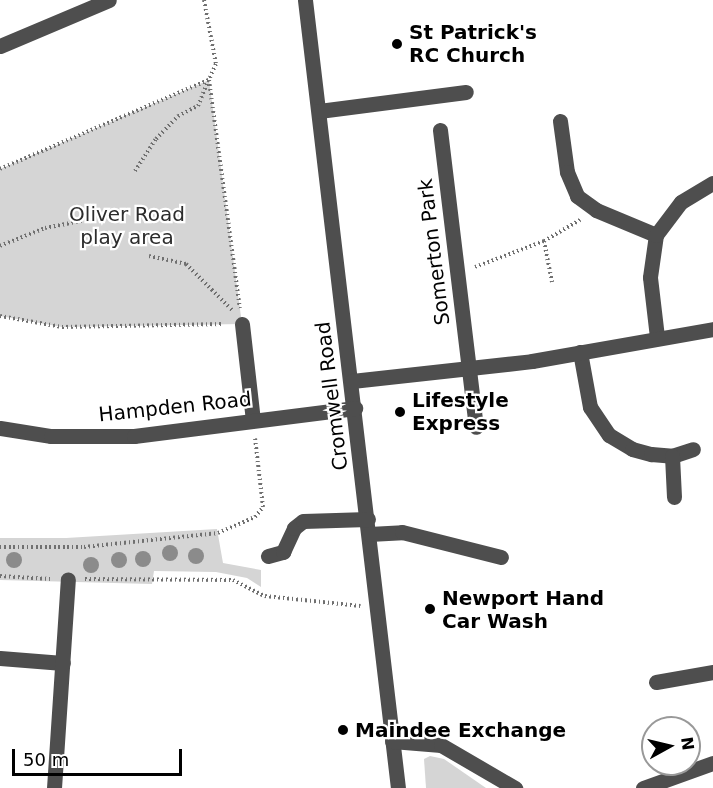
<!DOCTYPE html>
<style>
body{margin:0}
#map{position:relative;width:713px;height:788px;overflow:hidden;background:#fff;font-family:"DejaVu Sans",sans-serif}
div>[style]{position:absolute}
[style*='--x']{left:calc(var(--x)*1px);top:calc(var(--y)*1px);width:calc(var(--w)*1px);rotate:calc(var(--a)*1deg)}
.green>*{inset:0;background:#d5d5d5}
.path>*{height:4px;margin-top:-2px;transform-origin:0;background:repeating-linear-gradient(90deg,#707070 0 1.5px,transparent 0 4.5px)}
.minor>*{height:15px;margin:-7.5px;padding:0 7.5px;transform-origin:7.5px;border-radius:7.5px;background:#4e4e4e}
.trees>*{width:16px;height:16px;margin:-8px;border-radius:50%;background:#8b8b8b}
.dots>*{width:16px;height:16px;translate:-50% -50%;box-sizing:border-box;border:3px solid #fff;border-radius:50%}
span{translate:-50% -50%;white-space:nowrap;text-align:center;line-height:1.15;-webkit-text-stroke:4.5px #fff;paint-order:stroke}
.poi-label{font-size:20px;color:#000;font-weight:700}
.left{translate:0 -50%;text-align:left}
.park-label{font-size:20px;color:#2c2c2c}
.street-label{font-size:20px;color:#000}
.north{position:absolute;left:641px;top:716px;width:60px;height:60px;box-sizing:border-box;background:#fff;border:2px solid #999;border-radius:50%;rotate:82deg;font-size:16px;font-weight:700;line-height:24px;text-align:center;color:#000}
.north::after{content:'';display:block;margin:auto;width:21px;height:27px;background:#000;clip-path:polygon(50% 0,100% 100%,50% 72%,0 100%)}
.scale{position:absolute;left:12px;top:749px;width:170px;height:27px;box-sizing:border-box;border:3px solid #000;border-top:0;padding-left:8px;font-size:18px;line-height:21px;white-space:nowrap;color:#000;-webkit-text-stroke:4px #fff;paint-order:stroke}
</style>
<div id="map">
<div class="green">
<i style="clip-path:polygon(209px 80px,242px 324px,62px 327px,0 316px,0 169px)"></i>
<i style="clip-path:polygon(217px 529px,223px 563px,261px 570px,261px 587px,247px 578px,216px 572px,154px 571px,152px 584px,0 580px,0 538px,66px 538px)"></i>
<i style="clip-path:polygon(430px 756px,444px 759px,486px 788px,426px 788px,424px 759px)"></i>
</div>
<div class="path">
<i style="--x:204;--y:0;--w:65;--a:79.4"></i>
<i style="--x:216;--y:64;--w:17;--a:114"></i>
<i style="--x:209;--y:80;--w:230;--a:82.3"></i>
<i style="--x:0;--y:169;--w:227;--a:-23.1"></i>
<i style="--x:135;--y:171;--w:38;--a:-57"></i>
<i style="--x:156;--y:139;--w:32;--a:-46"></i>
<i style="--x:178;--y:116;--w:22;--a:-27"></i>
<i style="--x:198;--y:106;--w:27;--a:-68"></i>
<i style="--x:544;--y:241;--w:42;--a:79"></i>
<i style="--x:0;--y:246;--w:48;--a:-21.8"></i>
<i style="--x:45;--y:228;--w:47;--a:-11.1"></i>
<i style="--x:149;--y:256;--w:38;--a:12"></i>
<i style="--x:186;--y:264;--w:66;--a:45"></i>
<i style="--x:475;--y:267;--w:74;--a:-20.6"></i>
<i style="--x:544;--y:241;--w:42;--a:-30.3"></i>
<i style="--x:0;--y:316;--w:63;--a:10.1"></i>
<i style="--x:62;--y:327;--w:161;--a:-1.1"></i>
<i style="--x:0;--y:547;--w:84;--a:0"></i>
<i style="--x:84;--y:547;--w:135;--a:-6"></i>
<i style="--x:218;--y:533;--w:40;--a:-23.4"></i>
<i style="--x:255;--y:517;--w:13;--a:-51"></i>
<i style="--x:263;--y:507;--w:69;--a:-96.6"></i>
<i style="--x:0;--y:576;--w:50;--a:3.4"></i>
<i style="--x:85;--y:579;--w:148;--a:0.4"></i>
<i style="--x:233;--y:580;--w:36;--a:27"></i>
<i style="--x:265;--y:596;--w:96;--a:6"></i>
</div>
<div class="minor">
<i style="--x:305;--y:0;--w:793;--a:83.27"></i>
<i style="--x:0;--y:46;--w:118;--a:-22.9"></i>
<i style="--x:319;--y:111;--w:148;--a:-7.4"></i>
<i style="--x:560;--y:121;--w:51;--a:82.2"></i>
<i style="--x:567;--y:172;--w:26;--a:67"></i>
<i style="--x:577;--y:196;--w:24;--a:36"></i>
<i style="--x:596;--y:210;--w:65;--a:22.6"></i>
<i style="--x:440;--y:130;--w:299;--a:83.1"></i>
<i style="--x:242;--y:324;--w:97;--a:83.5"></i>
<i style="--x:657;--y:337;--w:60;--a:-96.7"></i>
<i style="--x:650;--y:277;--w:42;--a:-81.9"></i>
<i style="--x:656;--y:235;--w:41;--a:-52.9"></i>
<i style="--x:681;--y:202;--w:37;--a:-31"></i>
<i style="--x:580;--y:352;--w:56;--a:79.7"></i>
<i style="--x:590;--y:407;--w:34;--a:56"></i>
<i style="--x:609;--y:435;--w:27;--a:31"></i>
<i style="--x:632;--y:449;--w:20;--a:15"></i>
<i style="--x:651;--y:454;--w:21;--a:5"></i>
<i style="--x:672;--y:456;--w:22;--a:-18"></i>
<i style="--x:352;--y:381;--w:181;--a:-6.3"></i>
<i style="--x:532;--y:361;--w:184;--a:-10"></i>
<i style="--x:0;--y:428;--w:52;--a:8.9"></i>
<i style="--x:51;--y:436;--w:83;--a:0"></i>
<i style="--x:134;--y:436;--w:223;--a:-7.2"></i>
<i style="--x:672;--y:456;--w:41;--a:87.2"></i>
<i style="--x:369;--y:534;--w:33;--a:-3"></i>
<i style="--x:402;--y:532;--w:102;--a:14.2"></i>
<i style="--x:268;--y:556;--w:16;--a:-15"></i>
<i style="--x:283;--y:552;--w:26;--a:-65"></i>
<i style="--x:294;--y:528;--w:11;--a:-38"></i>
<i style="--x:303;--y:521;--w:65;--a:-1.8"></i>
<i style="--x:0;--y:658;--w:63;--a:4.5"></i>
<i style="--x:656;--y:682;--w:58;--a:-10"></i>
<i style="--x:392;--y:741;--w:49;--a:4.7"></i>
<i style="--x:441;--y:745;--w:86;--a:30.2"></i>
<i style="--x:54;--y:788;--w:209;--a:-86.2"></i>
<i style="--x:643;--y:788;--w:74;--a:-19.7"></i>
</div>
<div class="trees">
<i style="left:170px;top:553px"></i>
<i style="left:196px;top:556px"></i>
<i style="left:143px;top:559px"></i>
<i style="left:14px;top:560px"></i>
<i style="left:119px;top:560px"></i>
<i style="left:91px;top:565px"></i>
</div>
<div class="dots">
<i style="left:397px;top:44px;background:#000"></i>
<i style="left:400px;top:412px;background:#000"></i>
<i style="left:430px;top:609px;background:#000"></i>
<i style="left:343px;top:730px;background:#000"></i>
</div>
<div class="poi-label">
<span class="left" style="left:409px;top:44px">St Patrick's<br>RC Church</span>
<span class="left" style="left:412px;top:412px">Lifestyle<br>Express</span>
<span class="left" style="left:442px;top:610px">Newport Hand<br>Car Wash</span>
<span class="left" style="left:355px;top:730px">Maindee Exchange</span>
</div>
<div class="park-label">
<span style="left:127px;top:226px">Oliver Road<br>play area</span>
</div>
<div class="street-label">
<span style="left:434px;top:252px;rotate:-97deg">Somerton Park</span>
<span style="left:332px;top:396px;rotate:-97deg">Cromwell Road</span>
<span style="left:175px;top:407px;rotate:-6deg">Hampden Road</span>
</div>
<div class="north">N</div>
<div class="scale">50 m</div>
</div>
